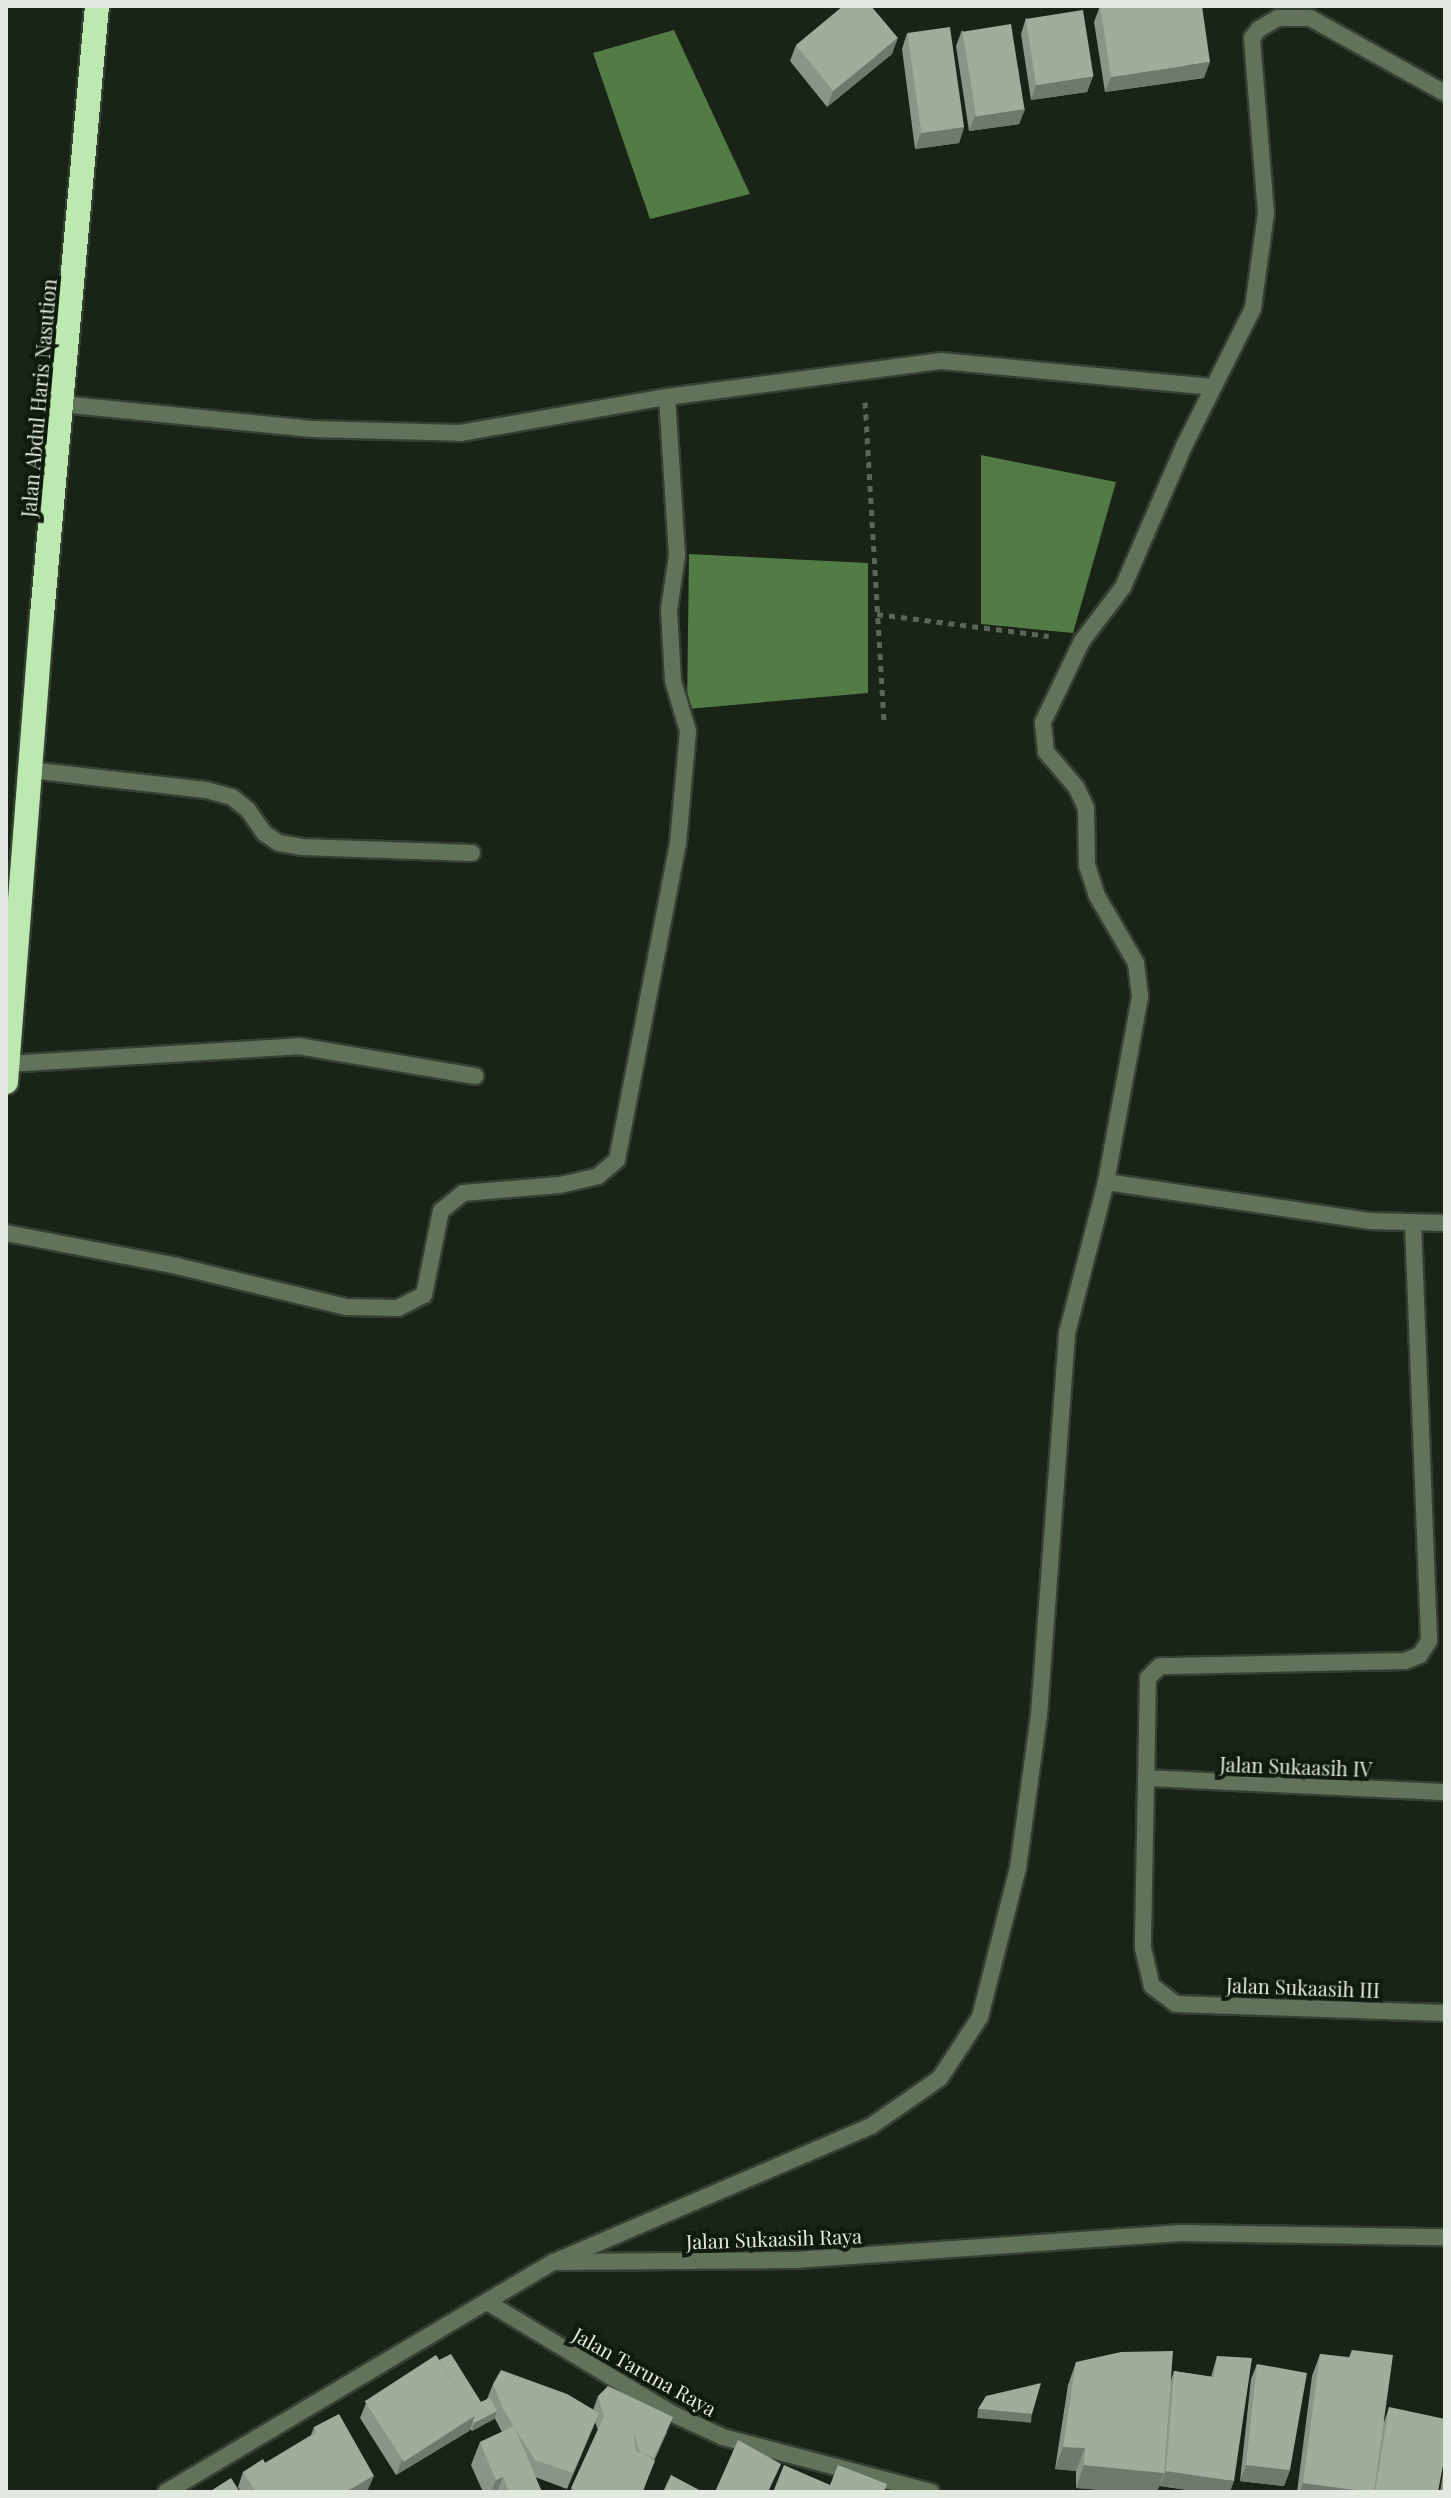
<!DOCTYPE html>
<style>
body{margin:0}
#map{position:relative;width:1451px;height:2498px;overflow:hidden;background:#192416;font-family:"Playfair Display",serif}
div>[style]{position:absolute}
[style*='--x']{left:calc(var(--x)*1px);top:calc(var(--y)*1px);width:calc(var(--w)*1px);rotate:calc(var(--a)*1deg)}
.water>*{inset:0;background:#537b46}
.path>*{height:5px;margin-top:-2.5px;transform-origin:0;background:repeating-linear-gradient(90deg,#5b6559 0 6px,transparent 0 12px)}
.roads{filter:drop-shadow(2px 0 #354032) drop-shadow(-2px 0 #354032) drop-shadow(0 2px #354032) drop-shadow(0 -2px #354032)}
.lane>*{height:16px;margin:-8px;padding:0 8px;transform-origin:8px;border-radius:8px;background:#62735c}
.street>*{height:16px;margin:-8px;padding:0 8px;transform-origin:8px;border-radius:8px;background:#62735c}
.highway>*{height:24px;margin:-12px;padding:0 12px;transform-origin:12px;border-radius:12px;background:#bce9af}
.wall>*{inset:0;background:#899585}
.shaded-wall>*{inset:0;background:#6f796c;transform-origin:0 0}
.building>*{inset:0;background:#9fad9b;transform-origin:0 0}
span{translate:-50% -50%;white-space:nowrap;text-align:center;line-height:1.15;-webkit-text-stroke:8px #101b0d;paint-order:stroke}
.street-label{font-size:20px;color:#e2e9e0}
.frame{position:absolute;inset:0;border:8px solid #e2e9e0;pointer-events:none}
</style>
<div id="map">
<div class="water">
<i style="clip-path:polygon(674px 30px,750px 194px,650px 219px,593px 53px)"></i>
<i style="clip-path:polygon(981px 455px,1116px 482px,1073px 633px,981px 624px)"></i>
<i style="clip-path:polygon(689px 554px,868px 563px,868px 693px,687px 709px)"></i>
</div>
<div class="path">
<i style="--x:865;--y:402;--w:324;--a:86.6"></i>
<i style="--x:877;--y:614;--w:173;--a:7.3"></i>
</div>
<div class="roads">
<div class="lane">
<i style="--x:7;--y:1064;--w:292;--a:-3.5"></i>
<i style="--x:298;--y:1046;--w:180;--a:9.6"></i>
</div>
<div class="street">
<i style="--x:61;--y:404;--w:252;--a:5.7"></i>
<i style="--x:312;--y:429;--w:148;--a:1.5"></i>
<i style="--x:460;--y:433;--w:210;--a:-9.9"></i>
<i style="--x:667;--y:397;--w:277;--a:-7.5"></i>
<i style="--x:942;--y:361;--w:272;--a:5.5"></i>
<i style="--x:30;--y:770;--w:177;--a:6.5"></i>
<i style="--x:206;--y:790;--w:27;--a:15"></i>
<i style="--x:232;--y:797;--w:21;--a:39"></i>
<i style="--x:248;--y:810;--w:28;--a:55"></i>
<i style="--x:264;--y:833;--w:18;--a:34"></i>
<i style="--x:279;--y:843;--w:23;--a:10"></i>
<i style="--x:302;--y:847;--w:170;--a:2"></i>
<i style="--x:1106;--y:1182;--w:266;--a:8.4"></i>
<i style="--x:1369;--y:1221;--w:76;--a:1.5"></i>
<i style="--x:1413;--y:1222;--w:419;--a:87.8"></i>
<i style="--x:1429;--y:1641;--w:17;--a:123"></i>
<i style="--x:1420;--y:1655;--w:16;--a:158"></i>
<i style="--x:1405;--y:1661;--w:245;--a:178.8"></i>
<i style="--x:1160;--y:1666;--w:17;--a:135"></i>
<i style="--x:1148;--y:1678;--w:270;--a:91.1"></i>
<i style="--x:1143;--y:1948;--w:39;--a:77"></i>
<i style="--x:1152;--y:1986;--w:30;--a:37"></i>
<i style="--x:1176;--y:2004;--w:269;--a:1.9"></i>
<i style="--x:6;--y:1233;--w:174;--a:10.9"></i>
<i style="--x:177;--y:1266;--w:174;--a:13.6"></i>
<i style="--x:346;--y:1307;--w:52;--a:1.1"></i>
<i style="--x:398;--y:1308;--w:29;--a:-27"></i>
<i style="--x:424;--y:1295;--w:86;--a:-78.6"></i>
<i style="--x:441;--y:1211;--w:28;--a:-39"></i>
<i style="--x:463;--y:1193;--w:97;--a:-4.7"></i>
<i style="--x:560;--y:1185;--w:39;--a:-13"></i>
<i style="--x:598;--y:1176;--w:25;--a:-40"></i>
<i style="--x:617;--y:1160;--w:323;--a:-79.1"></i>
<i style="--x:678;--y:843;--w:112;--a:-84.9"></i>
<i style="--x:688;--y:731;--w:52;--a:-106.7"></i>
<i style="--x:673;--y:681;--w:71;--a:-93.2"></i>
<i style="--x:669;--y:610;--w:56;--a:-81.7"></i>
<i style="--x:677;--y:555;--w:158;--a:-93.6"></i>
<i style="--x:1146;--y:1778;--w:299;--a:2.7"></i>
<i style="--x:554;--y:2262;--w:345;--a:-23.2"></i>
<i style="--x:871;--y:2126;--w:84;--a:-34.8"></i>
<i style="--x:940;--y:2078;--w:73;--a:-56.7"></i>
<i style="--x:980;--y:2017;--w:154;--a:-75.7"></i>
<i style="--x:1018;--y:1868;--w:154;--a:-82.2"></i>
<i style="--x:1039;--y:1715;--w:383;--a:-85.8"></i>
<i style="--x:1067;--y:1333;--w:156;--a:-75.5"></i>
<i style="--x:1106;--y:1182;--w:189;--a:-79.6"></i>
<i style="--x:1140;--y:996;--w:33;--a:-97"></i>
<i style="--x:1136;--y:963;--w:78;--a:-120.2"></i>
<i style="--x:1097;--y:896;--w:32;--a:-108"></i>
<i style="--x:1087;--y:866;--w:58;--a:-91"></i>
<i style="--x:1086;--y:808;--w:23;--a:-115"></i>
<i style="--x:1076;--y:787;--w:46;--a:-130.6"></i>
<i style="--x:1046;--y:752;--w:30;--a:-96"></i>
<i style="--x:1043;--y:722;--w:90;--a:-64.3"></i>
<i style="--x:1082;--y:641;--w:68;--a:-52.8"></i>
<i style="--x:1123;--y:587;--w:156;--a:-66.6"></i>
<i style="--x:1185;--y:444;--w:152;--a:-63.4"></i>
<i style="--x:1253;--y:308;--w:96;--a:-82.2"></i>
<i style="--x:1266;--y:213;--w:176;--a:-94.6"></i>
<i style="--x:1252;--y:38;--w:11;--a:-52"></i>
<i style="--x:1259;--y:29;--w:22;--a:-30"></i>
<i style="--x:1278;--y:18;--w:32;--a:0"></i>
<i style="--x:1310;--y:18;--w:154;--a:29.1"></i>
<i style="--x:487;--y:2302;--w:217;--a:31.1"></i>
<i style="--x:673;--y:2414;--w:55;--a:24.7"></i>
<i style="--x:723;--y:2437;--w:215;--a:14.8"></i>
<i style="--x:166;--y:2492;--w:451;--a:-30.7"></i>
<i style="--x:554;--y:2262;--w:241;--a:-0.5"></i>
<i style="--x:795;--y:2260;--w:384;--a:-4"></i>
<i style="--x:1178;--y:2233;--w:267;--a:0.9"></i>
</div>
<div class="highway">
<i style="--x:6;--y:1082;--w:468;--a:-85.6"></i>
<i style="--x:42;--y:615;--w:611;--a:-84.84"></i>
</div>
</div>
<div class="wall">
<i style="clip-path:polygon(1100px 6px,1204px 78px,1105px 92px,1094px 22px)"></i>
<i style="clip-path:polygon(1026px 18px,1093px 76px,1087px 92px,1031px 100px,1021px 34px)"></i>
<i style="clip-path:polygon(962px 30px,1025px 109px,1019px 124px,969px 131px,956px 46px)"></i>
<i style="clip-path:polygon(907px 33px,964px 127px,959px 143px,915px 149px,902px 49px)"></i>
<i style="clip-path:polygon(796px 45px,892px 54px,827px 107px,790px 61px)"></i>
<i style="clip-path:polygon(1352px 2350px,1384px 2422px,1389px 2407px,1438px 2492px,1297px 2492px,1312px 2376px,1320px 2354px,1349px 2357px)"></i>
<i style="clip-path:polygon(1217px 2356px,1230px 2492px,1201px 2492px,1160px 2486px,1161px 2482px,1157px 2492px,1076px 2488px,1076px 2471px,1055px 2469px,1068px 2385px,1076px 2362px,1171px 2380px,1174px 2371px,1211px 2377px)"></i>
<i style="clip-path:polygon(1257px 2364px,1290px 2470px,1284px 2486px,1240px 2481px,1251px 2379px)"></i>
<i style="clip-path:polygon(493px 2384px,593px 2410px,598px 2396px,667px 2432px,654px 2461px,643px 2492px,570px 2492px,598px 2430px,595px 2422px,567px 2489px,535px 2477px,542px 2492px,483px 2492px,471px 2465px,480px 2442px,502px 2432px,494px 2417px,494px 2419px,472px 2431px,470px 2429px,469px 2431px,396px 2475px,360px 2418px,366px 2403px,481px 2402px,487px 2399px)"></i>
<i style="clip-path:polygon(314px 2427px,369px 2491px,241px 2492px,238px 2487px,243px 2472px,265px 2463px,311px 2435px)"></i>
<i style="clip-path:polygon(1445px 2461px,1445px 2492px,1440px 2492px)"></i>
</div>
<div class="shaded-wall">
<i style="clip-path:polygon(898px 38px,892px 54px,827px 107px,833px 91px)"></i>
<i style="clip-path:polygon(1210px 62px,1204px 78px,1105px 92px,1111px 77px)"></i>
<i style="clip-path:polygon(1093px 76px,1087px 92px,1031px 100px,1036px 85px)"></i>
<i style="clip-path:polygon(1025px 109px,1019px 124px,969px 131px,975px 116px)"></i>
<i style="clip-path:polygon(964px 127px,959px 143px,915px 149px,921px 133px)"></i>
<i style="left:978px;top:2409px;width:54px;height:9px;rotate:5deg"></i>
<i style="clip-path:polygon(497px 2411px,494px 2419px,472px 2431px,474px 2423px)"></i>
<i style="clip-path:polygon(599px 2413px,593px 2428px,567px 2489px,573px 2473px)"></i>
<i style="clip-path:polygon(475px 2416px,469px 2431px,396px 2475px,402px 2460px)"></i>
<i style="clip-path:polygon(673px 2417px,667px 2432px,648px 2474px,654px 2458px)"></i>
<i style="clip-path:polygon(1063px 2447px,1085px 2448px,1076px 2471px,1055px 2469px)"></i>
<i style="clip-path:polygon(1084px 2465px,1164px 2473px,1157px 2492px,1119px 2492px,1076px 2488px)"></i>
<i style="clip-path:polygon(1246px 2465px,1290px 2470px,1284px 2486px,1240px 2481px)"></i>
<i style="clip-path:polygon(1166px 2471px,1234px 2481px,1230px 2492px,1201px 2492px,1160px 2486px)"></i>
<i style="clip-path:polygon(374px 2476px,367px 2492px,345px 2492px)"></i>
<i style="clip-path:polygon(503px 2477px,497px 2492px,491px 2492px,496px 2480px)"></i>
<i style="clip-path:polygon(1303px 2483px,1366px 2492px,1300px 2492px)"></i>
</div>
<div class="building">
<i style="clip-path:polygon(843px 6px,871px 6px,898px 38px,833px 91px,796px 45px)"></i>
<i style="clip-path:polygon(1100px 6px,1202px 6px,1210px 62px,1111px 77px)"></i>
<i style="left:1083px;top:10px;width:67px;height:58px;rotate:81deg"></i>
<i style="left:1011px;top:24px;width:86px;height:49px;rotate:81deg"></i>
<i style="left:950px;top:27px;width:101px;height:43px;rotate:82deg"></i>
<i style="clip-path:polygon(1352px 2350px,1393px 2355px,1374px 2492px,1303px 2483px,1320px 2354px,1350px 2358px)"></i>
<i style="clip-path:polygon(1173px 2351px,1164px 2473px,1084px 2465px,1085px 2448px,1063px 2447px,1076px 2362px,1121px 2352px)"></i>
<i style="clip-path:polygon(451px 2354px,481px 2402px,490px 2398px,497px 2411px,474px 2423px,473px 2421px,475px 2416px,439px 2360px)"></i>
<i style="left:436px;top:2355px;width:72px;height:85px;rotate:57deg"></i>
<i style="clip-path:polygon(1217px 2356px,1252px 2358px,1234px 2481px,1166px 2471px,1174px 2371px,1214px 2377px)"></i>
<i style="clip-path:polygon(1257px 2364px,1307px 2373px,1290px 2470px,1246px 2465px)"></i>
<i style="clip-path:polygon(501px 2370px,567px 2394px,599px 2413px,573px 2473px,535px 2460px,503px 2409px,493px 2384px)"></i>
<i style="clip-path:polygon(1041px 2383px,1032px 2414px,978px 2409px,986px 2396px)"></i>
<i style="clip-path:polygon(evenodd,608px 2386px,673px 2417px,654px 2458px,643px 2453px,655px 2461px,642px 2492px,579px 2492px,571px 2488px,604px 2416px,598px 2396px,608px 2386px,633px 2430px,640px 2453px,636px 2451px,633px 2430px)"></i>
<i style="clip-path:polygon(1389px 2407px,1445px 2419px,1445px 2455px,1438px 2492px,1375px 2492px)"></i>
<i style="clip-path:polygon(339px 2414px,374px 2476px,345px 2492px,256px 2492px,243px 2472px,263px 2459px,265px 2463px,316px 2433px,314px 2427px)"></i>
<i style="clip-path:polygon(514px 2426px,542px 2492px,509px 2492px,503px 2477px,496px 2480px,480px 2442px)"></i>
<i style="clip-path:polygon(738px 2440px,781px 2464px,768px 2492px,715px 2492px)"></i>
<i style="clip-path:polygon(784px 2465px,830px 2485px,838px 2465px,887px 2484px,884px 2492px,773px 2492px)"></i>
<i style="clip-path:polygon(671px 2475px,703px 2492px,663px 2492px)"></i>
<i style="clip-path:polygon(231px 2478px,240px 2492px,209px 2492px)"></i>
</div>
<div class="street-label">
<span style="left:38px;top:398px;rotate:-85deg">Jalan Abdul Haris Nasution</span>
<span style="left:1296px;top:1766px;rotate:2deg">Jalan Sukaasih IV</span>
<span style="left:1303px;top:1987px;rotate:2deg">Jalan Sukaasih III</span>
<span style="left:774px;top:2238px;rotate:-2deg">Jalan Sukaasih Raya</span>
<span style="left:645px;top:2371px;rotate:29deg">Jalan Taruna Raya</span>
</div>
<div class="frame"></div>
</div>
